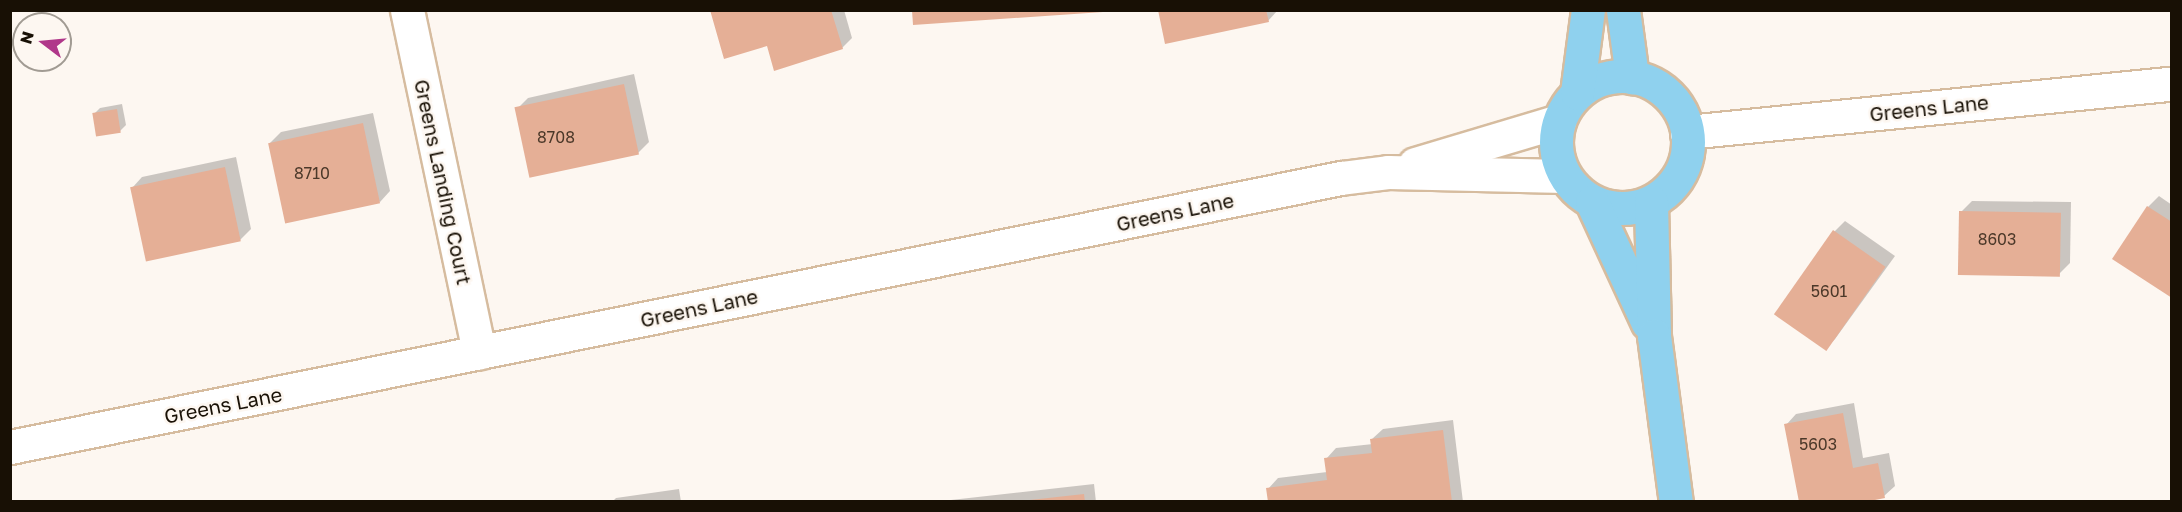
<!DOCTYPE html>
<style>
body{margin:0}
#map{position:relative;width:2182px;height:512px;overflow:hidden;background:#fdf7f1;font-family:"Golos Text",sans-serif}
div>[style]{position:absolute}
[style*='--x']{left:calc(var(--x)*1px);top:calc(var(--y)*1px);width:calc(var(--w)*1px);rotate:calc(var(--a)*1deg)}
.shadow>*{inset:0;background:#0003}
.building>*{inset:0;background:#e5af96;transform-origin:0 0}
.roads{filter:drop-shadow(2px 0 #d6bc9f) drop-shadow(-2px 0 #d6bc9f) drop-shadow(0 2px #d6bc9f) drop-shadow(0 -2px #d6bc9f)}
.minor>*{height:33px;margin:-16.5px;padding:0 16.5px;transform-origin:16.5px;border-radius:16.5px;background:#fff}
.major>*{height:33px;margin:-16.5px;padding:0 16.5px;transform-origin:16.5px;border-radius:16.5px;background:#8fd1ee}
.major>.ring{margin:-16.5px;padding:0;box-sizing:content-box;background:none;border:33px solid #8fd1ee;border-radius:50%}
span{translate:-50% -50%;white-space:nowrap;text-align:center;line-height:1.15;-webkit-text-stroke:5px #fdf7f1;paint-order:stroke}
.number-label{font-size:16px;color:#4b3829}
.number-label span{-webkit-text-stroke-width:0}
.street-label{font-size:20px;color:#181005}
.frame{position:absolute;inset:0;border:12px solid #181005;pointer-events:none}
.north{position:absolute;left:12px;top:12px;width:60px;height:60px;box-sizing:border-box;background:#fdf7f1;border:2px solid #a19b93;border-radius:50%;rotate:286deg;font-size:16px;font-weight:700;line-height:24px;text-align:center;color:#181005}
.north::after{content:'';display:block;margin:auto;width:21px;height:27px;background:#b0378a;clip-path:polygon(50% 0,100% 100%,50% 72%,0 100%)}
</style>
<div id="map">
<div class="shadow">
<i style="clip-path:polygon(711px 10px,844px 10px,852px 38px,842px 48px,768px 44px)"></i>
<i style="clip-path:polygon(1159px 10px,1278px 10px,1268px 21px)"></i>
<i style="clip-path:polygon(634px 74px,649px 142px,638px 153px,517px 109px,528px 98px)"></i>
<i style="clip-path:polygon(122px 104px,126px 125px,120px 131px,94px 114px,100px 108px)"></i>
<i style="clip-path:polygon(373px 113px,390px 191px,380px 202px,270px 143px,281px 132px)"></i>
<i style="clip-path:polygon(236px 157px,251px 229px,240px 240px,132px 188px,142px 177px)"></i>
<i style="clip-path:polygon(2159px 196px,2172px 205px,2172px 297px,2148px 207px)"></i>
<i style="clip-path:polygon(1972px 201px,2071px 202px,2070px 263px,2059px 274px,1961px 212px)"></i>
<i style="clip-path:polygon(1845px 221px,1895px 256px,1835px 339px,1825px 349px,1776px 314px,1835px 231px)"></i>
<i style="clip-path:polygon(1854px 403px,1863px 458px,1889px 453px,1895px 486px,1884px 496px,1786px 425px,1796px 414px)"></i>
<i style="clip-path:polygon(1453px 420px,1463px 502px,1269px 502px,1268px 489px,1278px 478px,1327px 472px,1326px 459px,1336px 448px,1373px 444px,1372px 439px,1383px 429px)"></i>
<i style="clip-path:polygon(1094px 484px,1096px 502px,933px 502px)"></i>
<i style="clip-path:polygon(679px 489px,681px 502px,612px 502px,616px 498px)"></i>
</div>
<div class="building">
<i style="clip-path:polygon(710px 10px,831px 10px,843px 49px,774px 71px,767px 46px,724px 59px)"></i>
<i style="clip-path:polygon(912px 10px,1103px 10px,1103px 12px,913px 25px)"></i>
<i style="clip-path:polygon(1158px 10px,1266px 10px,1269px 22px,1165px 44px)"></i>
<i style="left:624px;top:84px;width:72px;height:112px;rotate:78deg"></i>
<i style="left:117px;top:109px;width:24px;height:25px;rotate:81deg"></i>
<i style="left:363px;top:123px;width:82px;height:97px;rotate:78deg"></i>
<i style="left:225px;top:167px;width:76px;height:97px;rotate:78deg"></i>
<i style="clip-path:polygon(2147px 206px,2172px 222px,2172px 298px,2112px 259px)"></i>
<i style="left:1959px;top:211px;width:102px;height:64px;rotate:1deg"></i>
<i style="left:1833px;top:230px;width:64px;height:103px;rotate:35deg"></i>
<i style="clip-path:polygon(1843px 413px,1853px 468px,1878px 463px,1885px 498px,1865px 502px,1799px 502px,1784px 424px)"></i>
<i style="clip-path:polygon(1443px 430px,1452px 502px,1268px 502px,1266px 488px,1327px 480px,1324px 458px,1372px 453px,1370px 439px)"></i>
<i style="clip-path:polygon(1084px 494px,1085px 502px,1030px 502px,1030px 500px)"></i>
</div>
<div class="roads">
<div class="minor">
<i style="--x:407;--y:10;--w:350;--a:78.1"></i>
<i style="--x:1687;--y:132;--w:487;--a:-5.7"></i>
<i style="--x:1415;--y:164;--w:150;--a:-16.6"></i>
<i style="--x:10;--y:447;--w:1358;--a:-11.43"></i>
<i style="--x:1341;--y:178;--w:47;--a:-7.3"></i>
<i style="--x:1388;--y:172;--w:176;--a:1.3"></i>
</div>
<div class="major">
<i style="--x:1623;--y:10;--w:68;--a:82.3"></i>
<i class="ring" style="left:1556px;top:76px;width:99px;height:99px"></i>
<i style="--x:1577;--y:93;--w:84;--a:-82.5"></i>
<i style="--x:1592;--y:202;--w:133;--a:65.2"></i>
<i style="--x:1651;--y:202;--w:134;--a:88.7"></i>
<i style="--x:1654;--y:336;--w:167;--a:82.5"></i>
</div>
</div>
<div class="number-label">
<span style="left:556px;top:137px">8708</span>
<span style="left:312px;top:173px">8710</span>
<span style="left:1997px;top:239px">8603</span>
<span style="left:1829px;top:291px">5601</span>
<span style="left:1818px;top:444px">5603</span>
</div>
<div class="street-label">
<span style="left:1929px;top:108px;rotate:-6deg">Greens Lane</span>
<span style="left:443px;top:182px;rotate:78deg">Greens Landing Court</span>
<span style="left:1175px;top:212px;rotate:-12deg">Greens Lane</span>
<span style="left:699px;top:308px;rotate:-12deg">Greens Lane</span>
<span style="left:223px;top:405px;rotate:-11deg">Greens Lane</span>
</div>
<div class="frame"></div>
<div class="north">N</div>
</div>
